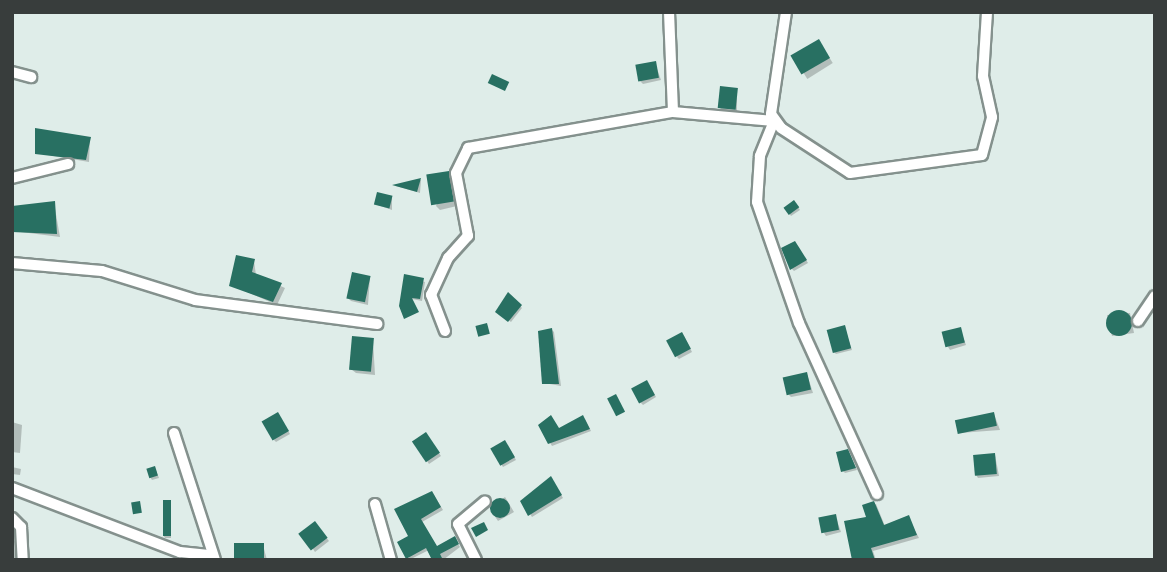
<!DOCTYPE html>
<style>
body{margin:0}
#map{position:relative;width:1167px;height:572px;overflow:hidden;background:#dfede9;font-family:Ubuntu,sans-serif}
div>[style]{position:absolute}
[style*='--x']{left:calc(var(--x)*1px);top:calc(var(--y)*1px);width:calc(var(--w)*1px);rotate:calc(var(--a)*1deg)}
.shadow>*{inset:0;background:#0003;transform-origin:0 0}
.building>*{inset:0;background:#287062;transform-origin:0 0}
.round{border-radius:50%}
.roads{filter:drop-shadow(2px 0 #84918d) drop-shadow(-2px 0 #84918d) drop-shadow(0 2px #84918d) drop-shadow(0 -2px #84918d)}
.minor>*{height:10px;margin:-5px;padding:0 5px;transform-origin:5px;border-radius:5px;background:#fff}
span{translate:-50% -50%;white-space:nowrap;text-align:center;line-height:1.15;-webkit-text-stroke:7px #dfede9;paint-order:stroke}
.frame{position:absolute;inset:0;border:14px solid #383d3c;pointer-events:none}
</style>
<div id="map">
<div class="shadow">
<i style="left:819px;top:41px;width:26px;height:30px;rotate:58deg"></i>
<i style="clip-path:polygon(655px 63px,661px 80px,643px 84px,640px 81px)"></i>
<i style="clip-path:polygon(737px 90px,737px 111px,722px 110px,719px 107px)"></i>
<i style="clip-path:polygon(90px 139px,89px 162px,36px 153px)"></i>
<i style="clip-path:polygon(448px 173px,457px 206px,440px 210px,436px 206px)"></i>
<i style="clip-path:polygon(421px 180px,420px 193px,396px 186px)"></i>
<i style="clip-path:polygon(392px 198px,392px 210px,375px 204px)"></i>
<i style="clip-path:polygon(54px 203px,60px 237px,13px 231px)"></i>
<i style="clip-path:polygon(796px 204px,800px 210px,791px 216px,785px 207px)"></i>
<i style="clip-path:polygon(797px 245px,808px 263px,794px 271px,792px 269px)"></i>
<i style="clip-path:polygon(254px 261px,256px 275px,285px 288px,277px 305px,231px 285px)"></i>
<i style="clip-path:polygon(405px 276px,425px 282px,422px 301px,412px 299px,406px 316px)"></i>
<i style="clip-path:polygon(370px 277px,368px 305px,351px 301px,349px 299px)"></i>
<i style="clip-path:polygon(508px 294px,522px 308px,511px 322px,497px 311px)"></i>
<i style="clip-path:polygon(1130px 313px,1134px 333px,1112px 336px,1107px 315px)"></i>
<i style="clip-path:polygon(844px 327px,852px 350px,836px 354px,834px 352px)"></i>
<i style="clip-path:polygon(960px 329px,966px 345px,950px 350px,948px 347px)"></i>
<i style="clip-path:polygon(552px 330px,554px 332px,561px 386px,544px 383px)"></i>
<i style="clip-path:polygon(684px 336px,692px 352px,679px 359px,677px 357px)"></i>
<i style="clip-path:polygon(373px 340px,375px 375px,356px 373px,351px 369px)"></i>
<i style="clip-path:polygon(807px 374px,813px 393px,791px 397px,789px 395px)"></i>
<i style="clip-path:polygon(649px 385px,656px 397px,643px 405px,640px 402px)"></i>
<i style="clip-path:polygon(994px 414px,1000px 430px,960px 433px)"></i>
<i style="clip-path:polygon(280px 417px,290px 434px,276px 442px,274px 440px)"></i>
<i style="clip-path:polygon(585px 419px,591px 431px,552px 446px,540px 426px,559px 430px)"></i>
<i style="clip-path:polygon(12px 422px,22px 425px,20px 453px,12px 452px)"></i>
<i style="clip-path:polygon(428px 437px,441px 456px,429px 464px,427px 461px)"></i>
<i style="clip-path:polygon(508px 445px,516px 460px,503px 467px,501px 464px)"></i>
<i style="clip-path:polygon(850px 454px,857px 470px,845px 473px,843px 471px)"></i>
<i style="clip-path:polygon(995px 455px,999px 476px,978px 478px,976px 475px)"></i>
<i style="clip-path:polygon(12px 467px,21px 469px,20px 475px,12px 474px)"></i>
<i style="clip-path:polygon(155px 468px,159px 478px,152px 480px,150px 477px)"></i>
<i style="clip-path:polygon(551px 478px,563px 498px,532px 517px,523px 502px)"></i>
<i style="clip-path:polygon(434px 495px,443px 510px,422px 522px,437px 548px,455px 539px,460px 547px,443px 560px,434px 560px,429px 550px,409px 560px,410px 537px)"></i>
<i style="clip-path:polygon(505px 497px,514px 512px,498px 521px,490px 509px)"></i>
<i style="clip-path:polygon(171px 502px,171px 538px,165px 538px,163px 535px)"></i>
<i style="clip-path:polygon(876px 504px,885px 526px,908px 517px,919px 538px,873px 551px,876px 560px,854px 560px,868px 519px,864px 506px)"></i>
<i style="clip-path:polygon(835px 515px,841px 532px,826px 536px,824px 533px)"></i>
<i style="clip-path:polygon(317px 526px,329px 541px,315px 552px,313px 549px)"></i>
<i style="clip-path:polygon(12px 539px,16px 542px,16px 560px,12px 560px)"></i>
<i style="clip-path:polygon(263px 545px,267px 560px,236px 560px)"></i>
</div>
<div class="building">
<i style="left:819px;top:39px;width:22px;height:33px;rotate:60deg"></i>
<i style="left:656px;top:61px;width:17px;height:21px;rotate:80deg"></i>
<i style="left:492px;top:74px;width:19px;height:10px;rotate:25deg"></i>
<i style="left:720px;top:86px;width:18px;height:22px;rotate:6deg"></i>
<i style="clip-path:polygon(35px 128px,91px 137px,86px 160px,35px 154px)"></i>
<i style="left:449px;top:171px;width:31px;height:23px;rotate:81deg"></i>
<i style="clip-path:polygon(421px 178px,417px 192px,392px 185px)"></i>
<i style="left:377px;top:192px;width:16px;height:13px;rotate:14deg"></i>
<i style="left:794px;top:200px;width:9px;height:13px;rotate:54deg"></i>
<i style="clip-path:polygon(55px 201px,57px 234px,12px 232px,12px 206px)"></i>
<i style="clip-path:polygon(795px 241px,807px 260px,790px 270px,781px 248px)"></i>
<i style="clip-path:polygon(236px 255px,255px 259px,252px 272px,282px 283px,273px 302px,229px 286px)"></i>
<i style="left:352px;top:272px;width:19px;height:27px;rotate:12deg"></i>
<i style="clip-path:polygon(404px 274px,424px 278px,420px 299px,412px 298px,419px 312px,404px 319px,399px 306px)"></i>
<i style="clip-path:polygon(508px 292px,522px 305px,508px 322px,495px 312px)"></i>
<i class="round" style="left:1106px;top:310px;width:26px;height:26px"></i>
<i style="left:487px;top:323px;width:11px;height:12px;rotate:75deg"></i>
<i style="left:845px;top:325px;width:24px;height:19px;rotate:75deg"></i>
<i style="left:961px;top:327px;width:16px;height:20px;rotate:76deg"></i>
<i style="clip-path:polygon(552px 328px,559px 384px,542px 384px,538px 331px)"></i>
<i style="left:682px;top:332px;width:19px;height:18px;rotate:62deg"></i>
<i style="left:352px;top:336px;width:22px;height:34px;rotate:5deg"></i>
<i style="left:807px;top:372px;width:18px;height:25px;rotate:77deg"></i>
<i style="left:647px;top:380px;width:17px;height:18px;rotate:62deg"></i>
<i style="left:616px;top:394px;width:20px;height:10px;rotate:63deg"></i>
<i style="left:278px;top:412px;width:22px;height:19px;rotate:60deg"></i>
<i style="left:994px;top:412px;width:14px;height:40px;rotate:78deg"></i>
<i style="clip-path:polygon(551px 415px,559px 428px,583px 415px,590px 429px,548px 444px,538px 425px)"></i>
<i style="left:426px;top:432px;width:25px;height:17px;rotate:56deg"></i>
<i style="left:505px;top:440px;width:20px;height:17px;rotate:60deg"></i>
<i style="clip-path:polygon(848px 449px,856px 468px,841px 472px,836px 452px)"></i>
<i style="left:995px;top:453px;width:21px;height:22px;rotate:85deg"></i>
<i style="left:155px;top:466px;width:10px;height:9px;rotate:73deg"></i>
<i style="clip-path:polygon(551px 476px,562px 495px,528px 516px,520px 501px)"></i>
<i style="clip-path:polygon(432px 491px,441px 507px,421px 519px,437px 546px,455px 536px,459px 544px,440px 554px,443px 560px,432px 560px,426px 548px,406px 559px,397px 542px,408px 536px,394px 509px)"></i>
<i class="round" style="left:490px;top:498px;width:20px;height:20px"></i>
<i style="left:163px;top:500px;width:8px;height:36px"></i>
<i style="left:140px;top:501px;width:12px;height:9px;rotate:81deg"></i>
<i style="clip-path:polygon(874px 501px,884px 525px,909px 515px,917px 535px,871px 548px,875px 560px,852px 560px,844px 521px,866px 517px,862px 505px)"></i>
<i style="left:836px;top:514px;width:16px;height:18px;rotate:79deg"></i>
<i style="left:315px;top:521px;width:21px;height:21px;rotate:53deg"></i>
<i style="clip-path:polygon(484px 522px,488px 530px,476px 537px,471px 528px)"></i>
<i style="left:234px;top:543px;width:30px;height:17px"></i>
</div>
<div class="roads">
<div class="minor">
<i style="--x:669;--y:12;--w:100;--a:87.7"></i>
<i style="--x:786;--y:12;--w:103;--a:98.4"></i>
<i style="--x:771;--y:114;--w:17;--a:54"></i>
<i style="--x:781;--y:128;--w:82;--a:33.1"></i>
<i style="--x:850;--y:173;--w:133;--a:-7.8"></i>
<i style="--x:982;--y:155;--w:39;--a:-75"></i>
<i style="--x:992;--y:117;--w:42;--a:-102.4"></i>
<i style="--x:983;--y:76;--w:64;--a:-86.4"></i>
<i style="--x:12;--y:72;--w:20;--a:15"></i>
<i style="--x:12;--y:178;--w:58;--a:-14"></i>
<i style="--x:12;--y:263;--w:90;--a:5.1"></i>
<i style="--x:102;--y:271;--w:97;--a:17.3"></i>
<i style="--x:195;--y:300;--w:184;--a:7.5"></i>
<i style="--x:1138;--y:321;--w:30;--a:-56"></i>
<i style="--x:445;--y:331;--w:39;--a:-111"></i>
<i style="--x:431;--y:295;--w:41;--a:-65.3"></i>
<i style="--x:448;--y:258;--w:30;--a:-48"></i>
<i style="--x:468;--y:236;--w:64;--a:-100.8"></i>
<i style="--x:456;--y:173;--w:28;--a:-64"></i>
<i style="--x:468;--y:148;--w:208;--a:-10"></i>
<i style="--x:673;--y:112;--w:101;--a:5.1"></i>
<i style="--x:774;--y:121;--w:38;--a:112"></i>
<i style="--x:760;--y:156;--w:46;--a:93.7"></i>
<i style="--x:757;--y:202;--w:128;--a:70.9"></i>
<i style="--x:799;--y:323;--w:188;--a:65.5"></i>
<i style="--x:174;--y:433;--w:133;--a:72.1"></i>
<i style="--x:12;--y:488;--w:180;--a:20.9"></i>
<i style="--x:180;--y:552;--w:29;--a:6"></i>
<i style="--x:375;--y:504;--w:58;--a:74.1"></i>
<i style="--x:12;--y:518;--w:13;--a:45"></i>
<i style="--x:21;--y:527;--w:33;--a:87"></i>
<i style="--x:476;--y:560;--w:40;--a:-116.6"></i>
<i style="--x:458;--y:524;--w:35;--a:-40"></i>
</div>
</div>
<div class="frame"></div>
</div>
